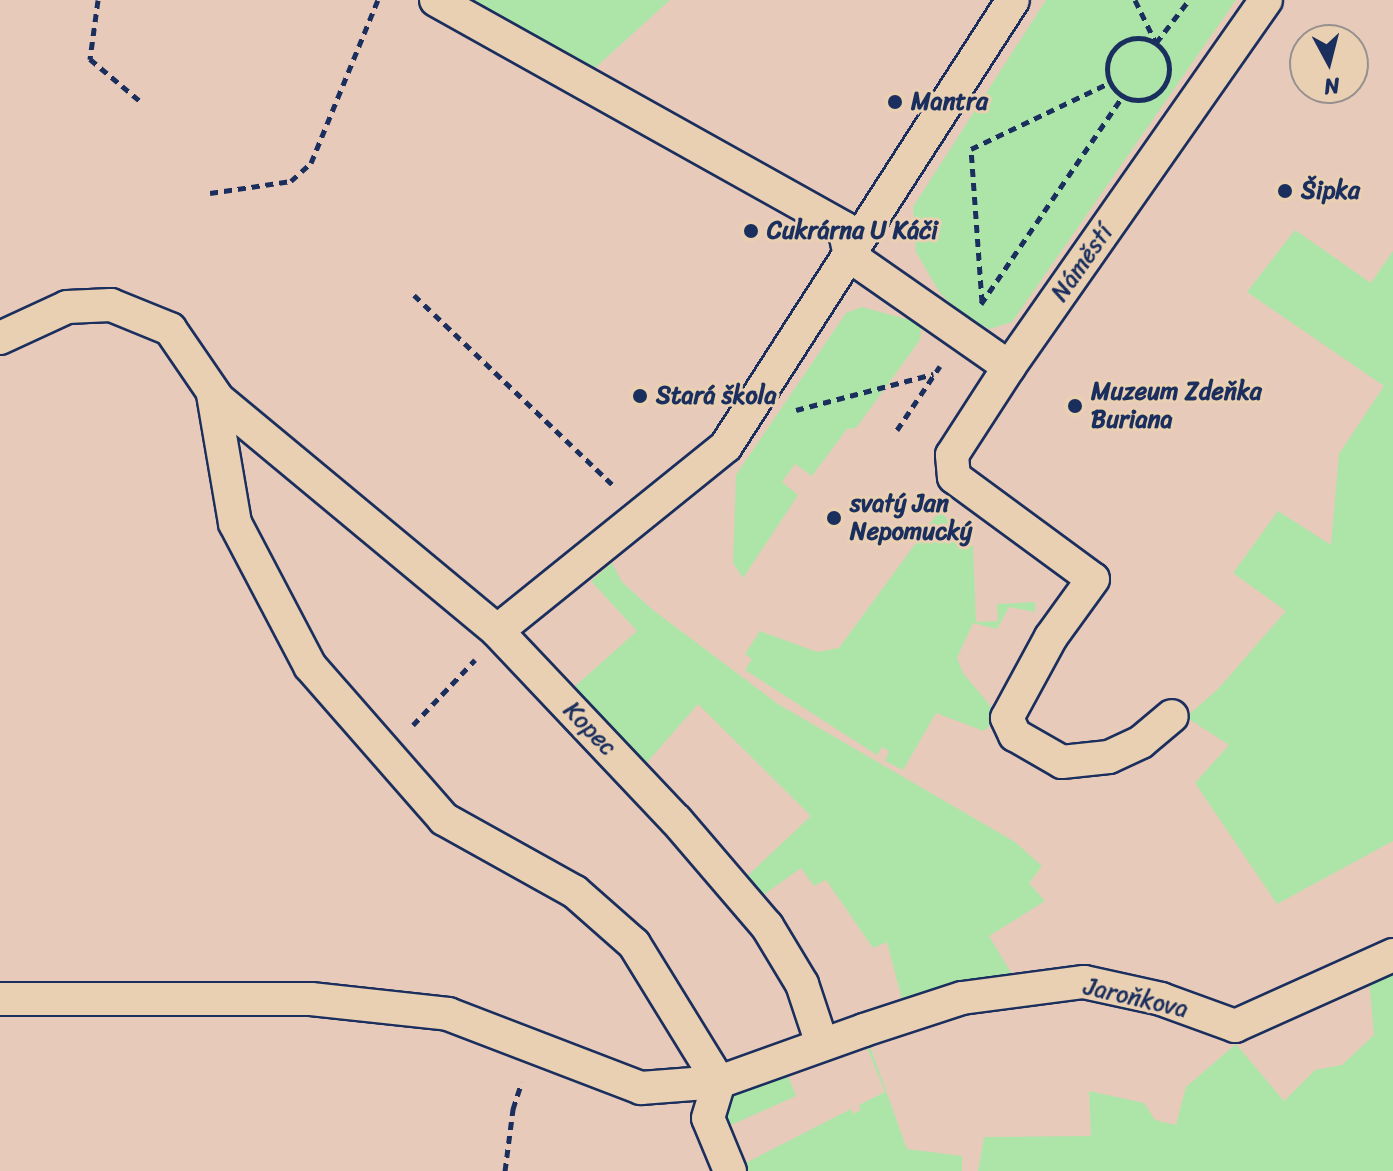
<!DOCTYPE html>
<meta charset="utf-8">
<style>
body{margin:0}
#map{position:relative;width:1393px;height:1171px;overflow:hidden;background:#e7caba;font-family:Sriracha,sans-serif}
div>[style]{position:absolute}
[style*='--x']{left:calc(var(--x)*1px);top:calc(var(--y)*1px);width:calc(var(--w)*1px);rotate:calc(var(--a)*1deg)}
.green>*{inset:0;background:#ade5a9}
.path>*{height:5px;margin-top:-2.5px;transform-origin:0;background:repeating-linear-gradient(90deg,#1b2f5e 0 8px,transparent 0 14px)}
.path>.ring{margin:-2.5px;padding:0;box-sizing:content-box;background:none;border:5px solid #1b2f5e;border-radius:50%}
.roads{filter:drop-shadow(2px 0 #1b2f5e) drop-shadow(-2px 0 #1b2f5e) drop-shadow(0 2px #1b2f5e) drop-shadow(0 -2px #1b2f5e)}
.street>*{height:32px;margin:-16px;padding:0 16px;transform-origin:16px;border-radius:16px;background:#ead0b2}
.dots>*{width:22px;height:22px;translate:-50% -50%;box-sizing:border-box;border:4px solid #ead0b2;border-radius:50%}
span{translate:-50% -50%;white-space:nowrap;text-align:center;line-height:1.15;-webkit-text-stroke:6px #ead0b2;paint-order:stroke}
.poi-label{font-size:24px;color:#1b2f5e;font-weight:700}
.left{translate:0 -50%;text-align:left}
.street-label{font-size:24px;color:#1b2f5e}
.north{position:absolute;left:1289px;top:24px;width:80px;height:80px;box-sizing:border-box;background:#ead0b2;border:2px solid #979090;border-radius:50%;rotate:173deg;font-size:22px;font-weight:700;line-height:32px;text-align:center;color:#1b2f5e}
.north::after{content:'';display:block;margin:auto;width:28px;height:36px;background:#1b2f5e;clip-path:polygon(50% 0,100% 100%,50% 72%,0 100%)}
</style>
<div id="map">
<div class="green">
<i style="clip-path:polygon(465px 0,670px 0,595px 68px)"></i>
<i style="clip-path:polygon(1046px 0,1236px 0,1012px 322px,990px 329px,964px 316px,940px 293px,916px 252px,913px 207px)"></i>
<i style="clip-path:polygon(1295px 230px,1371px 283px,1393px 251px,1393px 841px,1277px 904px,1195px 783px,1229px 745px,1186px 717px,1218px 689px,1286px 611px,1233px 573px,1278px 511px,1331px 545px,1339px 454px,1384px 386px,1247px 292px)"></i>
<i style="clip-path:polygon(862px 307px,910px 320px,921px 328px,920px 340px,856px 428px,847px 429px,812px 476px,795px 464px,782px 482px,798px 495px,743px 578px,733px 563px,736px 475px,846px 313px)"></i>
<i style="clip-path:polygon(940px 510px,968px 546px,973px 546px,976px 622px,998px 621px,997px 604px,1035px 602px,1035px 612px,1009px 607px,997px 629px,973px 623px,957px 658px,963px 673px,999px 716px,984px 731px,936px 713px,903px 770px,885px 761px,889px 751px,882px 747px,877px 755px,745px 670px,752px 659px,745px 654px,760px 631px,817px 652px,839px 648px)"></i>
<i style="clip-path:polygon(612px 563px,622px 582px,653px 610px,778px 704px,1015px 842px,1042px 866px,1029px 883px,1045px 901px,989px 936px,1015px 979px,904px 1007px,887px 942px,873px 948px,826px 880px,814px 886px,801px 868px,758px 899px,744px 879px,811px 816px,698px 704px,644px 766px,572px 689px,637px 631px,591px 581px)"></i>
<i style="clip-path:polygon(1393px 967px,1393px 1171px,978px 1171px,984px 1137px,1091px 1136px,1089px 1091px,1144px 1103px,1155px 1120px,1176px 1125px,1186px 1087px,1236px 1044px,1284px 1101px,1315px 1070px,1342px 1065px,1374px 1035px,1369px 977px)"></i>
<i style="clip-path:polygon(864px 1030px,907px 1149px,962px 1156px,962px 1171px,730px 1171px,851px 1109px,853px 1114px,861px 1110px,859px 1105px,885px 1092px,866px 1045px,788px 1076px,796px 1096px,713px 1133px,713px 1096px)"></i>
</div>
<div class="path">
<i style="--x:98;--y:0;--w:60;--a:97.7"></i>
<i style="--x:90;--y:59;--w:67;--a:40.1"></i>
<i style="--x:1135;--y:0;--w:48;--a:64"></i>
<i style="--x:1156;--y:43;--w:54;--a:-52.5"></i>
<i class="ring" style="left:1107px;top:38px;width:57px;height:57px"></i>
<i style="--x:210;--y:193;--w:82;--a:-8.4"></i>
<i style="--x:291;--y:181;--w:27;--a:-42"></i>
<i style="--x:311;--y:163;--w:176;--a:-67.7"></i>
<i style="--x:414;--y:295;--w:279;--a:43.7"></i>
<i style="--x:982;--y:302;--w:153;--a:-94.1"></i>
<i style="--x:971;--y:149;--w:153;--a:-25.6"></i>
<i style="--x:981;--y:304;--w:250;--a:-55.7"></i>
<i style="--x:796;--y:410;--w:142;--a:-14.7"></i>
<i style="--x:897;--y:430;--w:77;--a:-56.1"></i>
<i style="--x:413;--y:725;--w:90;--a:-46.4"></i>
<i style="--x:505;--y:1171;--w:63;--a:-82.6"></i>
<i style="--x:513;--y:1109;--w:28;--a:-72"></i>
</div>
<div class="roads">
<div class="street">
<i style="--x:436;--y:0;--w:467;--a:29.2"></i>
<i style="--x:844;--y:228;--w:29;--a:78"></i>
<i style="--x:850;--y:256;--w:194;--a:34.9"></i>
<i style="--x:1009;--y:367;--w:448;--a:-55"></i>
<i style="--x:0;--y:338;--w:74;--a:-24.8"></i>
<i style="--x:67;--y:307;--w:44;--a:-2.6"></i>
<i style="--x:111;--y:305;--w:64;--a:22.1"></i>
<i style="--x:170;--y:329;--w:85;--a:55.6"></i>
<i style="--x:218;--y:399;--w:363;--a:39.7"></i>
<i style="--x:497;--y:631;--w:260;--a:46.6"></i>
<i style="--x:676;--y:820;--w:140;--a:49.4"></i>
<i style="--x:767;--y:926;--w:68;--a:58.9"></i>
<i style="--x:802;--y:984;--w:63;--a:71.6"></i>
<i style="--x:1009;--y:367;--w:105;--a:122.9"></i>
<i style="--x:952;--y:455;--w:22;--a:85"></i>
<i style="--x:954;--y:477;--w:172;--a:36.3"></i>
<i style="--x:1093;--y:579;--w:72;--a:125.9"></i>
<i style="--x:1051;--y:637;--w:92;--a:118.5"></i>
<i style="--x:1007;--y:718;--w:19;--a:65"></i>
<i style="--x:1015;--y:735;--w:54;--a:29.9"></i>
<i style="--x:1062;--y:762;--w:47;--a:-6.1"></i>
<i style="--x:1109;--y:757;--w:35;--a:-25"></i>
<i style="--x:1141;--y:742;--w:40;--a:-40"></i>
<i style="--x:497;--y:631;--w:294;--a:-38.9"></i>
<i style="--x:726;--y:446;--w:530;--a:-57.24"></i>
<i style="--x:0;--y:999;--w:311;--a:0"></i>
<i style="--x:311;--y:999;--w:138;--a:6.2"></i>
<i style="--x:448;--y:1014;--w:207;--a:21"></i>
<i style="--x:641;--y:1088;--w:78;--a:-4.4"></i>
<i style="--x:719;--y:1082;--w:162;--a:-121.6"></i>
<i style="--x:634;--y:944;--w:79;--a:-138.6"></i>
<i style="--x:575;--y:892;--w:150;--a:-150.9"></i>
<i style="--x:444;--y:819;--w:203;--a:-131.2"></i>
<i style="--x:310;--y:666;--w:161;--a:-117.7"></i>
<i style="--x:235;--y:523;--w:131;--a:-99.7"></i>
<i style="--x:730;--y:1171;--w:57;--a:-112.5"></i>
<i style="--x:708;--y:1118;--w:38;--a:-73"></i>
<i style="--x:719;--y:1082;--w:154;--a:-19.7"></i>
<i style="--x:864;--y:1030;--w:103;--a:-18.1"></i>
<i style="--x:962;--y:998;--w:123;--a:-7.5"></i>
<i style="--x:1084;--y:982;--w:79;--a:12.4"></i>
<i style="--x:1161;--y:999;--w:79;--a:20"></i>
<i style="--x:1235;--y:1026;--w:173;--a:-24.2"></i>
</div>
</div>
<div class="dots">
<i style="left:895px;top:102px;background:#1b2f5e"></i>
<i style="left:1285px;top:191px;background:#1b2f5e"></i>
<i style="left:751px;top:231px;background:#1b2f5e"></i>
<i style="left:640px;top:396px;background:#1b2f5e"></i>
<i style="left:1075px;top:406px;background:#1b2f5e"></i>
<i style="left:834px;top:518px;background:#1b2f5e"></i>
</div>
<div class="poi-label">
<span class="left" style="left:911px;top:102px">Mantra</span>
<span class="left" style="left:1301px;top:191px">Šipka</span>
<span class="left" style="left:767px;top:231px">Cukrárna U Káči</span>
<span class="left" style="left:1091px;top:406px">Muzeum Zdeňka<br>Buriana</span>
<span class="left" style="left:656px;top:396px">Stará škola</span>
<span class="left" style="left:850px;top:518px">svatý Jan<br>Nepomucký</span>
</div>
<div class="street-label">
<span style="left:1082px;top:263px;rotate:-55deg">Náměstí</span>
<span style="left:590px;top:729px;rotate:46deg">Kopec</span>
<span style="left:1136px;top:998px;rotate:13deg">Jaroňkova</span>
</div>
<div class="north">N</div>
</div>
